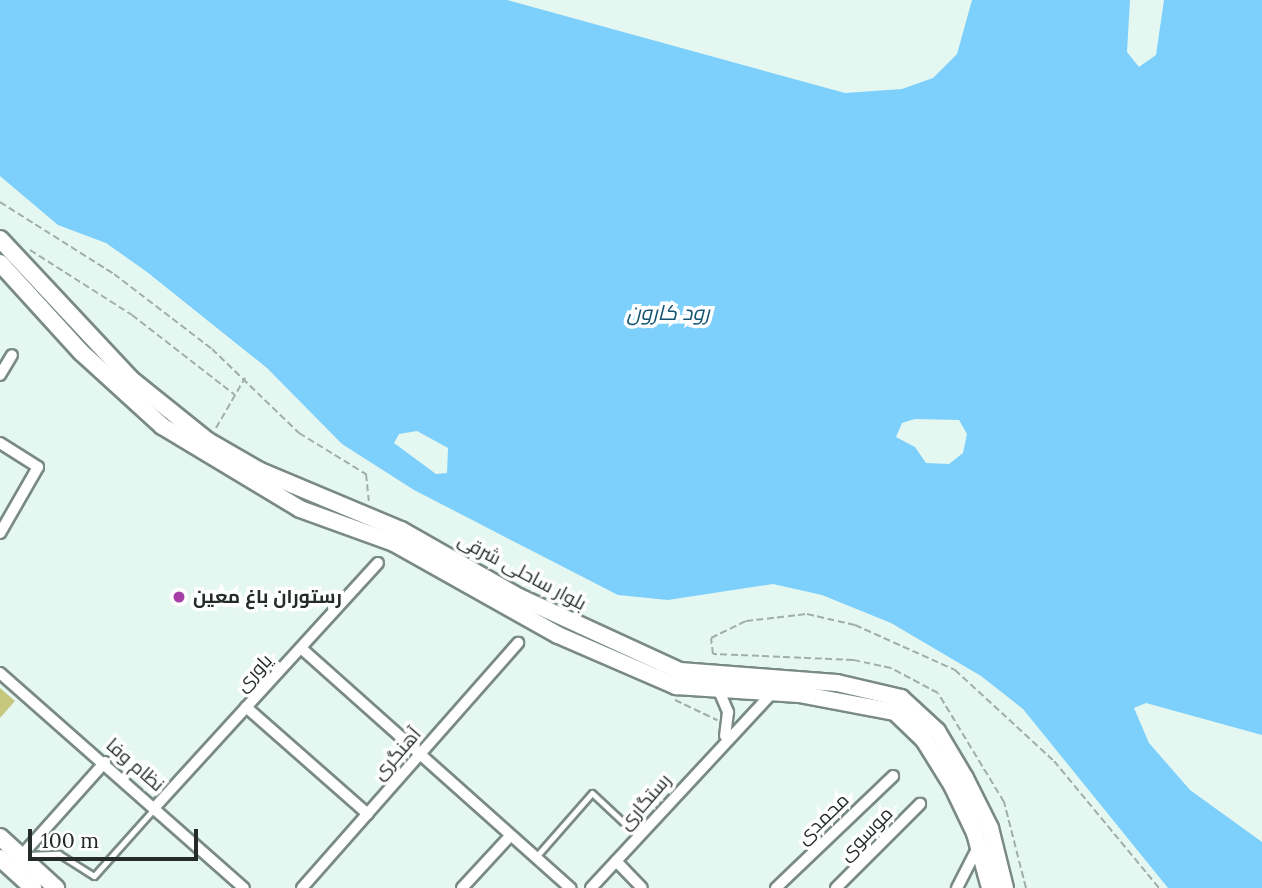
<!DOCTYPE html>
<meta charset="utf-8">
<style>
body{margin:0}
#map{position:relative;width:1262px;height:888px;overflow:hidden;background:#e5f7f1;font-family:Lora,Cairo,serif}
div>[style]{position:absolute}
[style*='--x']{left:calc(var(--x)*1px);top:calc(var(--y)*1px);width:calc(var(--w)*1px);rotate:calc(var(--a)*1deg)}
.green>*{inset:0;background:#c5c87d}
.water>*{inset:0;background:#7dcffc}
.path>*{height:2px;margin-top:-1px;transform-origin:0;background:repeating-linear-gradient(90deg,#a0aeaa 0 7px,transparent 0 10.5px)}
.roads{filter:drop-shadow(2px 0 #7a8a84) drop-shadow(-2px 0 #7a8a84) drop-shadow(0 2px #7a8a84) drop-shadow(0 -2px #7a8a84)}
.lane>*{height:5px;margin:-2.5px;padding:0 2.5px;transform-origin:2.5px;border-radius:2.5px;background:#fff}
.street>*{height:10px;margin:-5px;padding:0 5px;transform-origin:5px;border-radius:5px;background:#fff}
.secondary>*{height:16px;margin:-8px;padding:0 8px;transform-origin:8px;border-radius:8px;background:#fff}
.dots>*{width:19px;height:19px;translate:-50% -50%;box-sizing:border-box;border:4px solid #fff;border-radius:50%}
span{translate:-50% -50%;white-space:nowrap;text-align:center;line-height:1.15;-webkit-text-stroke:7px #fff;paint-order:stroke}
.street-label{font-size:19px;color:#242b29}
.poi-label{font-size:19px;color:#242b29;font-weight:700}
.left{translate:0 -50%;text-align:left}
.water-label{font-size:21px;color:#135472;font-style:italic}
.scale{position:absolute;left:28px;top:829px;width:170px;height:32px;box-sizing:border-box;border:4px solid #242b29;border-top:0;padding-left:9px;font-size:21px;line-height:24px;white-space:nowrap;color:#242b29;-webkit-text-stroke:5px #fff;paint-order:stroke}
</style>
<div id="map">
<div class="green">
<i style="clip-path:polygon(0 688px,15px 701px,0 718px)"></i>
</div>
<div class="water">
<i style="clip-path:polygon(evenodd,0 0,507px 0,845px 93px,902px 89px,933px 78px,957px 54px,972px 0,1130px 0,1127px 52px,1139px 67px,1156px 55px,1164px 0,1262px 0,1262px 735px,1146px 703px,1134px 708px,1149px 743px,1190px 790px,1262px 842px,1262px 888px,1168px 888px,1023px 709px,981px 676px,891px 623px,822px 595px,773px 584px,668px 600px,618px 595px,414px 490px,342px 444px,267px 368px,147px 272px,106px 243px,58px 225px,0 176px,0 0,915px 419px,959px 420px,967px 434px,963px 453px,949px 464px,926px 463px,915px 447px,896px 437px,902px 423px,915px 419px,0 0,417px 431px,448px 448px,447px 473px,436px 474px,394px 443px,399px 434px,417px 431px)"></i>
</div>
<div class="path">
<i style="--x:0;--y:202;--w:135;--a:32.3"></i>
<i style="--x:114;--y:274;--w:123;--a:37.4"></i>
<i style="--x:212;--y:349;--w:121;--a:44"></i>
<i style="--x:299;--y:433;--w:79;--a:31.5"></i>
<i style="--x:366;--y:474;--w:27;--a:84"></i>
<i style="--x:30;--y:250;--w:121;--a:32.5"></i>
<i style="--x:132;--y:315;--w:130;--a:37.8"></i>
<i style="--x:216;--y:428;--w:58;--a:-59.9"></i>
<i style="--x:675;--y:700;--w:47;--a:25.5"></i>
<i style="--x:1026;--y:888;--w:89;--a:-104.3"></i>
<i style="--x:1004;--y:802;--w:127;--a:-121.2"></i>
<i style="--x:938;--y:693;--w:53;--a:-152"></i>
<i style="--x:891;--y:668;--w:39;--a:-168"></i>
<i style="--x:853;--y:660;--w:140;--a:-177.5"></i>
<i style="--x:713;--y:654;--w:16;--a:-97"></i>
<i style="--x:711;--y:638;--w:39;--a:-26"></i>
<i style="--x:746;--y:621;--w:61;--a:-6.5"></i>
<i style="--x:807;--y:614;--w:49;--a:12.9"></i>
<i style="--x:855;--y:625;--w:110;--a:24.2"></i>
<i style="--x:955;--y:670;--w:134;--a:42.6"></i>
<i style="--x:1054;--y:761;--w:165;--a:50.4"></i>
</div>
<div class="roads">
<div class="lane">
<i style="--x:26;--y:855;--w:33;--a:-2"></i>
<i style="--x:59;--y:854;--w:41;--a:32.2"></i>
<i style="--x:94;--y:876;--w:90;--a:-48.2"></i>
<i style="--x:535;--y:858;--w:86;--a:-48.8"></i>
<i style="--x:592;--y:793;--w:63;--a:43.1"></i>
</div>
<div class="street">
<i style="--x:0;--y:375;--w:23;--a:-59"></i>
<i style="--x:0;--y:443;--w:45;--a:32.3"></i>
<i style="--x:38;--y:467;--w:76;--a:119.9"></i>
<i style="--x:301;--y:648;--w:361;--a:41.7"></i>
<i style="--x:0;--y:673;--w:325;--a:41.4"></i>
<i style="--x:720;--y:693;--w:21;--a:67"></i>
<i style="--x:728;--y:712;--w:24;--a:97"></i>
<i style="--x:246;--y:707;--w:162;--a:41.3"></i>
<i style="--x:156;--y:806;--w:329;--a:-47.6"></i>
<i style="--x:21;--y:856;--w:126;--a:-48.2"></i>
<i style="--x:616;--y:861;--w:37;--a:46"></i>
<i style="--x:302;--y:888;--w:327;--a:-48.6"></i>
<i style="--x:462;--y:888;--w:71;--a:-47.3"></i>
<i style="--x:591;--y:888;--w:266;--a:-47.1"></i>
<i style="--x:776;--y:888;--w:162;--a:-43.7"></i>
<i style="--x:836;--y:888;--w:119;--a:-45"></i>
<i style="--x:957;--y:888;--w:48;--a:-62.9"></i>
</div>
<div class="secondary">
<i style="--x:0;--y:239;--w:193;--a:46.9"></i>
<i style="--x:132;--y:380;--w:97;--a:38.8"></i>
<i style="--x:208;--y:441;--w:60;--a:30"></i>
<i style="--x:260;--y:471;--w:153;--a:22.7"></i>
<i style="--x:401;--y:530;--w:136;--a:29.6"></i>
<i style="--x:519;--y:597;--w:177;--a:24.7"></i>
<i style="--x:680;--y:671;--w:157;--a:4.4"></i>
<i style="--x:837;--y:683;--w:66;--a:13.2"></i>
<i style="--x:901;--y:698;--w:49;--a:42.5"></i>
<i style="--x:937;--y:731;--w:55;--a:59.2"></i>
<i style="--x:965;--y:778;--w:56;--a:63.4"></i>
<i style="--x:990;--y:828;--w:62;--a:76"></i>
<i style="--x:0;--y:263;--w:120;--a:47.7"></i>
<i style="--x:81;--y:352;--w:110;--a:42.4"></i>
<i style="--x:162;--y:426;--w:161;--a:31"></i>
<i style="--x:300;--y:509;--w:100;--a:19.9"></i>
<i style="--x:394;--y:543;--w:188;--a:29.3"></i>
<i style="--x:558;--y:635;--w:129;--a:23.4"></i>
<i style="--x:676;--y:686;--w:123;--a:3.7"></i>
<i style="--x:799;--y:694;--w:98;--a:10.6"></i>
<i style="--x:895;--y:712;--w:40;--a:44"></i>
<i style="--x:924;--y:740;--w:53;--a:58.1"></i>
<i style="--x:952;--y:785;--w:53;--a:64.4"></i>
<i style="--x:975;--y:833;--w:57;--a:74.7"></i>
<i style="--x:0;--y:837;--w:76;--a:42.3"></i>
<i style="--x:0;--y:858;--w:45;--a:42.3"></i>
</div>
</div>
<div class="dots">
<i style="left:179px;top:597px;background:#a541a6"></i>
</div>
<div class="street-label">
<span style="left:522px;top:572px;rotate:28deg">بلوار ساحلی شرقی</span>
<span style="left:254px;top:673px;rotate:-47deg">یاوری</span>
<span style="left:397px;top:754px;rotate:-49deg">آهنگری</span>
<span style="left:135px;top:765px;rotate:41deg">نظام وفا</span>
<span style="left:645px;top:802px;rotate:-49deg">رستگاری</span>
<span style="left:823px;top:819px;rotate:-44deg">محمدی</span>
<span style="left:866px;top:834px;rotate:-45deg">موسوی</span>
</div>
<div class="poi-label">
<span class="left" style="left:193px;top:597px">رستوران باغ معین</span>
</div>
<div class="water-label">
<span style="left:668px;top:313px">رود کارون</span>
</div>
<div class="scale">100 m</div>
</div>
